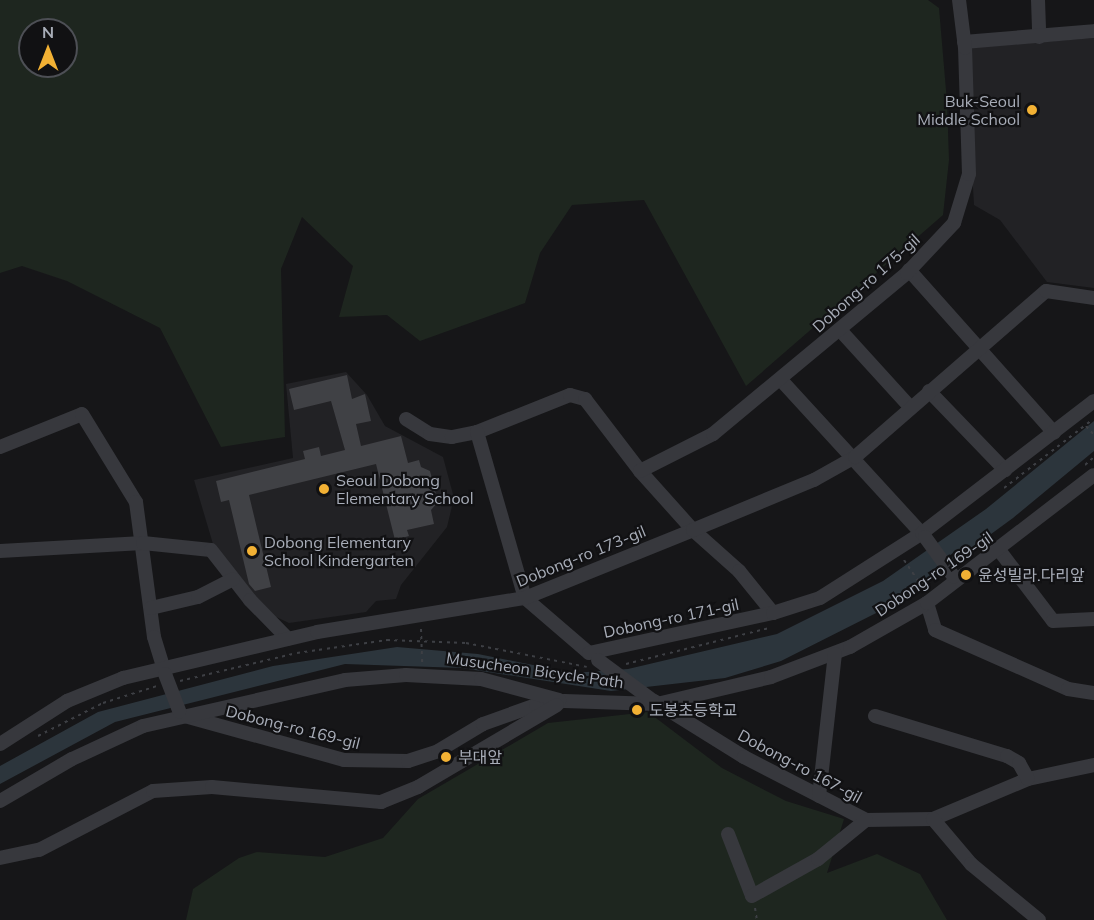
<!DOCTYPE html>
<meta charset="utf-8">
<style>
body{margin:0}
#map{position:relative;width:1094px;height:920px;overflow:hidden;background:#161618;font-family:Mulish,"Noto Sans KR",sans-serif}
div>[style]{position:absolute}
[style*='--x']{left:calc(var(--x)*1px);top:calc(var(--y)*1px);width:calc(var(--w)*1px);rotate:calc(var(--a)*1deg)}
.built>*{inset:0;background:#222225}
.green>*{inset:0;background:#1e261f}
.water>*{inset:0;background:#2c353c}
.building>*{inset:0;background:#404145}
.path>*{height:2px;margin-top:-1px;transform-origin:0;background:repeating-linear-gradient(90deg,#3d3f44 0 3px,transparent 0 7.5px)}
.minor>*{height:14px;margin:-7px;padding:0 7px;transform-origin:7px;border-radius:7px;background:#37383d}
.minor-bridge>*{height:14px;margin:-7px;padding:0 7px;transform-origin:7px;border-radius:7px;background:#37383d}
.dots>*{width:16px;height:16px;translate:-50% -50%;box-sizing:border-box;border:3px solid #111113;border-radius:50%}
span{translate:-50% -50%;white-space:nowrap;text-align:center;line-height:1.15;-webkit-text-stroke:4.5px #111113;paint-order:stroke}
.poi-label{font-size:16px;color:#a8adb8}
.right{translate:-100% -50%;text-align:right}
.left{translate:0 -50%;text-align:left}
.street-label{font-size:16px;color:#a8adb8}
.north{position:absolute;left:18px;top:18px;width:60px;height:60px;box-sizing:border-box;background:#111113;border:2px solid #4d4f55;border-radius:50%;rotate:0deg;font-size:16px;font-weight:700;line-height:24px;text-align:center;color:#a8adb8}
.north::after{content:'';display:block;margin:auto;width:21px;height:27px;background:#f2b134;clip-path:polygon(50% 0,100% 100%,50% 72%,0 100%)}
</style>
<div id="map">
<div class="built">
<i style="clip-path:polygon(1094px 38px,1094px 288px,1047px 282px,1000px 220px,974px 205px,965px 48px)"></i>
<i style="clip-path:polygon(346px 372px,367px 395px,385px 426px,443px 457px,454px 498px,447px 527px,401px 585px,396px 599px,376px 601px,366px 612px,289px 623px,270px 614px,244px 590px,213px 544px,194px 480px,293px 458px,286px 384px)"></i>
</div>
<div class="green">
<i style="clip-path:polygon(evenodd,0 0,928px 0,939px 8px,947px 102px,949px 160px,943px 215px,746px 386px,644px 200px,572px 205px,540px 253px,525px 303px,420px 341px,387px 315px,339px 317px,353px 266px,302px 217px,281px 269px,285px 437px,221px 447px,160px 328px,67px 281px,22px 266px,0 273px,0 0,30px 30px,66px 30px,66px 66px,30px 66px,30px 30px)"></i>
<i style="clip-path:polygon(648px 712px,722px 768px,786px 801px,844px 819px,827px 873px,877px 854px,920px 874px,947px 920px,186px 920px,193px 889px,239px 858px,257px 852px,325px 857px,383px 838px,418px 799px,548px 723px)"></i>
</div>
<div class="water">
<i style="clip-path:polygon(1094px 421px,1094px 451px,1013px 518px,898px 602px,781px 661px,725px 678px,611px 691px,462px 668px,345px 664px,115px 722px,0 784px,0 766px,98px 712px,273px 666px,397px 647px,478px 654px,573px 673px,628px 669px,777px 634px,883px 581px,986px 509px)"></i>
</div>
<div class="building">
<i style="clip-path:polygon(347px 375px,352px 399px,365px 394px,371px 421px,356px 424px,361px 446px,401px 436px,408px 463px,419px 460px,421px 467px,430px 471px,438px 502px,431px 510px,434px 524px,407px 530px,409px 536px,395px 540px,376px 464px,249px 495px,271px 587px,255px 591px,249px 584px,229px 500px,221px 502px,216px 481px,305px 459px,303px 451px,319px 447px,321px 456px,345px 450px,331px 401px,294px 410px,289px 389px)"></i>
</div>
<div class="path">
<i style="--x:1086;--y:426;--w:12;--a:48"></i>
<i style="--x:1085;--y:465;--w:12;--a:-42"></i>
<i style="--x:1004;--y:488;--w:111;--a:-37.7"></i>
<i style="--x:904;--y:560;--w:37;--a:56"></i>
<i style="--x:421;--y:629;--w:36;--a:88"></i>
<i style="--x:626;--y:664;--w:147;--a:-14.1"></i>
<i style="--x:180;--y:681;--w:120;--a:-13.5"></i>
<i style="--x:297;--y:653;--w:91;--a:-8.2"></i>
<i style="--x:387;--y:640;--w:79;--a:2.2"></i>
<i style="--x:466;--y:643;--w:123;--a:11.2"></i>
<i style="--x:38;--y:736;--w:73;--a:-26.9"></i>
<i style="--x:103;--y:703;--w:57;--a:-17.5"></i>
<i style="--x:755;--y:908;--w:12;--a:81"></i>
</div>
<div class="minor">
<i style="--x:1038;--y:0;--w:37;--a:88"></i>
<i style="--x:964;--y:42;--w:130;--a:-4.8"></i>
<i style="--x:909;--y:270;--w:218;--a:48.3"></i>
<i style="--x:840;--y:330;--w:105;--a:47.7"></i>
<i style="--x:781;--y:380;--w:213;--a:47.5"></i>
<i style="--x:929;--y:391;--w:110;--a:46.1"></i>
<i style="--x:406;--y:419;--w:28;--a:32"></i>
<i style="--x:430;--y:434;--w:22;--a:8"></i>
<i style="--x:452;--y:437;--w:25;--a:-11"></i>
<i style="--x:477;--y:432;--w:100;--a:-21.7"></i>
<i style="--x:570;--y:395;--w:16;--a:15"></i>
<i style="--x:585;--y:399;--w:91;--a:52.6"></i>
<i style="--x:640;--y:471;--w:79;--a:48.1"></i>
<i style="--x:693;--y:530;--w:62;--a:41.7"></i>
<i style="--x:739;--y:571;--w:54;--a:51"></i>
<i style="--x:477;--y:432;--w:173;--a:73.9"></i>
<i style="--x:525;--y:598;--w:84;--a:40.7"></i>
<i style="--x:589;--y:653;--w:188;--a:-12.3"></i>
<i style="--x:773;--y:613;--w:49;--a:-17.7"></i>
<i style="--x:820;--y:598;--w:121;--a:-32.5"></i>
<i style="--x:922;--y:533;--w:217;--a:-37.5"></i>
<i style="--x:0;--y:447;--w:88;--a:-21.9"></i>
<i style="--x:82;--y:414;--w:103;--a:58.5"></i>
<i style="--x:136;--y:502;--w:136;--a:82.4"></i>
<i style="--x:154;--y:637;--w:39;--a:73"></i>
<i style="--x:640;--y:471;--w:82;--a:-26.9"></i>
<i style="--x:713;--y:434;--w:252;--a:-39.7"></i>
<i style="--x:907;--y:273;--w:69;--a:-46.8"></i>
<i style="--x:954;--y:223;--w:51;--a:-73"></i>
<i style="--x:969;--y:174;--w:126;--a:-91.8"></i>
<i style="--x:965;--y:48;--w:48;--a:-97.1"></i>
<i style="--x:999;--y:550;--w:89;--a:52.7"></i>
<i style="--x:1053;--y:621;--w:41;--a:-2.8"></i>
<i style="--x:0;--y:551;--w:143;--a:-3.2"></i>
<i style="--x:143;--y:543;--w:68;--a:5.9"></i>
<i style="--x:211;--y:550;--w:63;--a:52"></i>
<i style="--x:250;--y:600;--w:54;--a:45.7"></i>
<i style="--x:927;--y:603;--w:28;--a:73"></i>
<i style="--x:935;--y:630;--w:145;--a:23.9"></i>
<i style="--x:1068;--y:689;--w:26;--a:9"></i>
<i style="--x:151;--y:608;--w:48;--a:-13.2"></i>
<i style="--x:198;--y:597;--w:39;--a:-27"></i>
<i style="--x:654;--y:701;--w:106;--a:31.9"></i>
<i style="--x:744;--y:757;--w:137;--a:27.3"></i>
<i style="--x:866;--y:820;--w:67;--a:-0.9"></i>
<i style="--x:933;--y:819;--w:103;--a:-22.8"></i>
<i style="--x:1028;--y:779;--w:67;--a:-12"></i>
<i style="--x:181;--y:715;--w:169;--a:15.4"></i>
<i style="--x:344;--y:760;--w:64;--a:0.9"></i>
<i style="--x:408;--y:761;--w:32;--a:-18"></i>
<i style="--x:438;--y:751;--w:52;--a:-31"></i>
<i style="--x:483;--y:724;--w:56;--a:-19.7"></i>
<i style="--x:536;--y:705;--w:28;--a:-8"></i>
<i style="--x:564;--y:701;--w:93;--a:1.8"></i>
<i style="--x:657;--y:704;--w:117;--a:-13.3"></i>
<i style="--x:771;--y:677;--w:85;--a:-20.8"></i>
<i style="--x:850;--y:647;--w:89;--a:-29.7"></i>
<i style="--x:927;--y:603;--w:210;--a:-37.5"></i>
<i style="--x:875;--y:716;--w:138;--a:16.9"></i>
<i style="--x:1007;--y:756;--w:14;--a:30"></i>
<i style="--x:1019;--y:763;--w:18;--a:61"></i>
<i style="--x:0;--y:744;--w:80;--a:-32.7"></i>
<i style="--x:67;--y:701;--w:61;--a:-22.3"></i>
<i style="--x:123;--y:678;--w:199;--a:-13.3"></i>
<i style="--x:317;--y:632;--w:211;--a:-9.3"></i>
<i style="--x:525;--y:598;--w:181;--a:-22"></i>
<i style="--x:693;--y:530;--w:131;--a:-22.5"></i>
<i style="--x:814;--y:480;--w:47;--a:-29.3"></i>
<i style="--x:855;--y:457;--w:253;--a:-41"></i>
<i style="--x:1046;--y:291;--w:49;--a:8.3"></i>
<i style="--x:819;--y:796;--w:143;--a:-83.6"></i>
<i style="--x:0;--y:801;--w:83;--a:-30.3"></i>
<i style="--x:72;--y:759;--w:78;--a:-24.9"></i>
<i style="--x:143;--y:726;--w:207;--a:-12.8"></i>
<i style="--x:345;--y:680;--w:61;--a:-4.7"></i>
<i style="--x:406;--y:675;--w:75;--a:3.1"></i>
<i style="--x:481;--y:679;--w:81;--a:15.1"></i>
<i style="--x:933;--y:819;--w:59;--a:49.8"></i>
<i style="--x:971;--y:864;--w:88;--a:39.5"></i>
<i style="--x:728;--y:834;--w:66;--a:68.8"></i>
<i style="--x:752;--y:896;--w:76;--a:-29.3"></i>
<i style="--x:818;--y:859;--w:62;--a:-39.1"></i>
<i style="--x:0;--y:858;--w:40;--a:-12"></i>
<i style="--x:39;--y:850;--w:128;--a:-27.4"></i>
<i style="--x:153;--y:791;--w:59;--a:-3.9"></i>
<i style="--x:212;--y:787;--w:170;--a:5.1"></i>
<i style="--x:381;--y:802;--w:40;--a:-22"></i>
<i style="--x:418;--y:787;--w:161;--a:-30.5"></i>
</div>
<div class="minor-bridge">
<i style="--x:925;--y:537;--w:49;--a:54.1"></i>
<i style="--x:598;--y:660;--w:67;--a:36.5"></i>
<i style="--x:165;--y:674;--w:40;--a:69"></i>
</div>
<div class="dots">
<i style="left:1032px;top:110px;background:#f2b134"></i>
<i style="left:324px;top:489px;background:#f2b134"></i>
<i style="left:252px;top:551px;background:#f2b134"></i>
<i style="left:966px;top:575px;background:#f2b134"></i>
<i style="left:637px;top:710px;background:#f2b134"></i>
<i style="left:446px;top:757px;background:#f2b134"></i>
</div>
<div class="poi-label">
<span class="right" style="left:1020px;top:110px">Buk-Seoul<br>Middle School</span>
<span class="left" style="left:336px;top:489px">Seoul Dobong<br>Elementary School</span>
<span class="left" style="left:264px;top:551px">Dobong Elementary<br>School Kindergarten</span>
<span class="left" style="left:978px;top:575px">윤성빌라.다리앞</span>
<span class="left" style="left:649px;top:710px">도봉초등학교</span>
<span class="left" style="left:458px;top:757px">부대앞</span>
</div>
<div class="street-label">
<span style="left:866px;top:283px;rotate:-42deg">Dobong-ro 175-gil</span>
<span style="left:581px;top:556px;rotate:-22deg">Dobong-ro 173-gil</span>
<span style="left:934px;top:574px;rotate:-34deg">Dobong-ro 169-gil</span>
<span style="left:671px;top:618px;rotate:-12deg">Dobong-ro 171-gil</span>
<span style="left:535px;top:670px;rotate:8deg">Musucheon Bicycle Path</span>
<span style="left:293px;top:727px;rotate:14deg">Dobong-ro 169-gil</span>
<span style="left:800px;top:766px;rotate:28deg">Dobong-ro 167-gil</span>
</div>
<div class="north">N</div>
</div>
